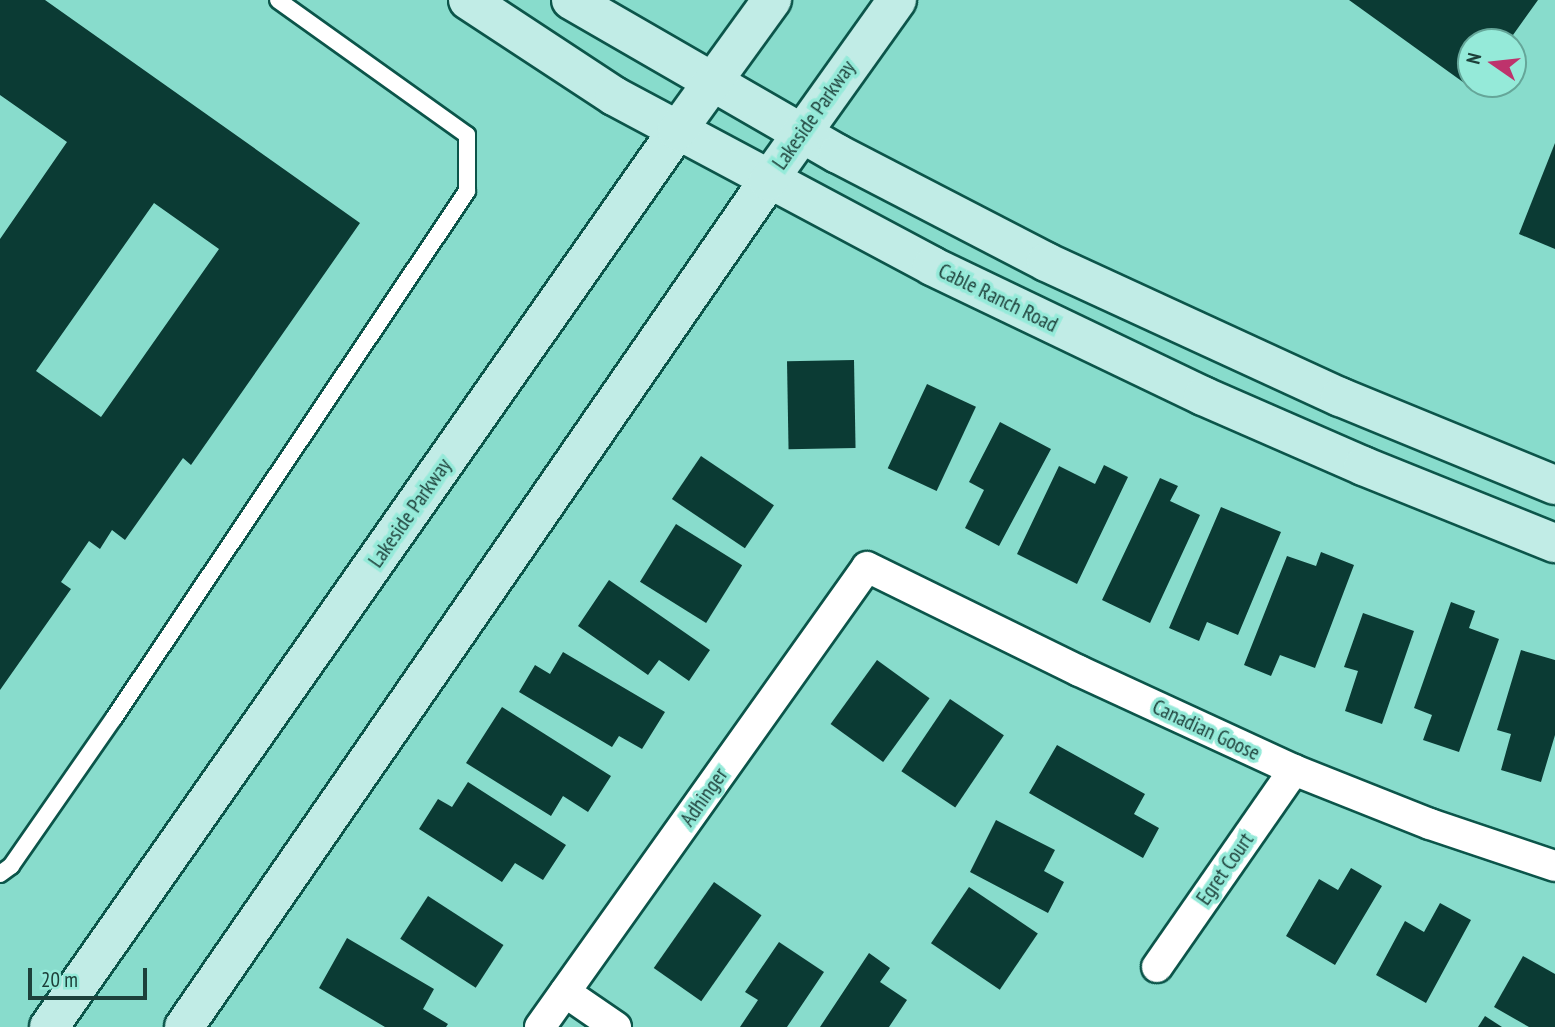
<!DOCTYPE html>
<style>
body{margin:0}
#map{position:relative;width:1555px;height:1027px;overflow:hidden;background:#88dccc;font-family:"PT Sans Narrow",sans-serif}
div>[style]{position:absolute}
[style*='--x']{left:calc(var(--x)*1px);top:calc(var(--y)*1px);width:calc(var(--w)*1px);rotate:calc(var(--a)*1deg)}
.building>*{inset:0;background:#0b3b34;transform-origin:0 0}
.roads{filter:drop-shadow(2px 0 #0c554a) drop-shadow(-2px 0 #0c554a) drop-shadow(0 2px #0c554a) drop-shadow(0 -2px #0c554a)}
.lane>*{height:16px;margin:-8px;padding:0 8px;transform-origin:8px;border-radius:8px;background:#fff}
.street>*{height:30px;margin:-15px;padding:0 15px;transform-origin:15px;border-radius:15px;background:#fff}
.secondary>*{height:38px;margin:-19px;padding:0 19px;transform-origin:19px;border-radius:19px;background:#c1ece6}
span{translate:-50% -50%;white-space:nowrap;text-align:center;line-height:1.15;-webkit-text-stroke:7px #95ead9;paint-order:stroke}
.street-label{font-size:21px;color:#1d403a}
.north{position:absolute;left:1457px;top:28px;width:70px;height:70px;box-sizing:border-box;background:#95ead9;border:2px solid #65a699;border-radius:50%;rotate:284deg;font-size:19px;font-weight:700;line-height:28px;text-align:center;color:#1d403a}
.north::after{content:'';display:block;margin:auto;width:24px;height:32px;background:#be336c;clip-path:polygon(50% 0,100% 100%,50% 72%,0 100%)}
.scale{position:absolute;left:28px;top:968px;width:119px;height:32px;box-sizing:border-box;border:4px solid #1d403a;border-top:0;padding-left:9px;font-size:21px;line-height:24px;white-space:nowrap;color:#1d403a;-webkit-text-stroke:5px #95ead9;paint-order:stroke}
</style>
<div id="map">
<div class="building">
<i style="clip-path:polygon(evenodd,0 0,45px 0,360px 223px,191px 465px,183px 458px,125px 540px,112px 530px,100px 549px,89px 541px,61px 582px,71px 589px,0 690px,0 239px,67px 142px,0 95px,0 0,154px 203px,219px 249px,101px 417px,36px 371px,154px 203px)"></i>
<i style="clip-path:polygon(1349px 0,1538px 0,1508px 42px,1471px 42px,1471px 84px,1478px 84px,1474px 90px)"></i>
<i style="clip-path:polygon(1555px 143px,1555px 249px,1519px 234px)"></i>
<i style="left:854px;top:360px;width:88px;height:67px;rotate:89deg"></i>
<i style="left:927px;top:384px;width:54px;height:93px;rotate:25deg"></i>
<i style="clip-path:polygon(1000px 422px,1051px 449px,999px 546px,965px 528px,984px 490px,969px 482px)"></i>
<i style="left:701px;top:456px;width:88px;height:52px;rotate:34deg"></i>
<i style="clip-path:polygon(1104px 465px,1128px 477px,1077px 584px,1017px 554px,1059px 466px,1095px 484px)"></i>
<i style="clip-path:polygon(1160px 478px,1178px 486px,1170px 501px,1200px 515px,1150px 623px,1102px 600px)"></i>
<i style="clip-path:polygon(1221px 507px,1281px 532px,1238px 635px,1207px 622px,1199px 641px,1169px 628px)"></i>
<i style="left:676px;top:524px;width:78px;height:68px;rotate:32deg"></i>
<i style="clip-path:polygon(1321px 552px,1354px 565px,1315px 668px,1280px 655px,1271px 676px,1244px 665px,1287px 556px,1316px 566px)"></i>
<i style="clip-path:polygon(609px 580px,710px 650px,689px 681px,659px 660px,648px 675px,578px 626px)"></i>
<i style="clip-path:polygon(1451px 602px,1475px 611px,1469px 628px,1499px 639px,1459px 752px,1423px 740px,1432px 715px,1414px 708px)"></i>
<i style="clip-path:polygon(1363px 613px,1414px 631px,1382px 724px,1345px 711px,1358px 671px,1344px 667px)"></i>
<i style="clip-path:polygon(1521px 650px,1555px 660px,1555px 735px,1541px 782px,1501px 770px,1511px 734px,1497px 730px)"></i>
<i style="clip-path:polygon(563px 652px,665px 712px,642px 749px,619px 736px,612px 747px,519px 692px,535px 665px,550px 674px)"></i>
<i style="left:877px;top:660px;width:65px;height:79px;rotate:36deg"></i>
<i style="left:950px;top:699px;width:65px;height:87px;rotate:34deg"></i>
<i style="clip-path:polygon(502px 707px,611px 776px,588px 812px,563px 796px,551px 816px,466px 763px)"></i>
<i style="clip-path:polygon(1057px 745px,1145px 794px,1134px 814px,1159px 828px,1143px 858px,1029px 793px)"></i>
<i style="clip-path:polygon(468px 782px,566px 845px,543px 880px,515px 863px,502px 882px,419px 829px,438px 799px,452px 807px)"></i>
<i style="clip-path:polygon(996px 820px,1055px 850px,1044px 871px,1064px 882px,1048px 913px,970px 872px)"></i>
<i style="clip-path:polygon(1351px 868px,1382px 886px,1335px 965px,1286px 936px,1319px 879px,1338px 890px)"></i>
<i style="left:714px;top:882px;width:58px;height:105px;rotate:35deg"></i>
<i style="left:969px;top:887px;width:83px;height:68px;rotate:34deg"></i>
<i style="left:428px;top:896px;width:90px;height:51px;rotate:33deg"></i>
<i style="clip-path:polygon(1440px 903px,1471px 920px,1426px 1003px,1376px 975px,1405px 921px,1424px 932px)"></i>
<i style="clip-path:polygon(347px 938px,434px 989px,423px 1009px,448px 1024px,446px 1027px,385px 1027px,319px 988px)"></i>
<i style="clip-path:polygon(779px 942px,824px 972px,787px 1027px,740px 1027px,758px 1000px,745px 992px)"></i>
<i style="clip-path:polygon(869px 953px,890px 968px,880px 982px,907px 1000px,889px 1027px,820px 1027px)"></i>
<i style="clip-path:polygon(1523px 956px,1555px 974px,1555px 1027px,1529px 1027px,1494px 1007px)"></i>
<i style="clip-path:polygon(1485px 1016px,1502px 1027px,1478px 1027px)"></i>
</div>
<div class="roads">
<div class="lane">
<i style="--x:0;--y:874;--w:14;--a:-36"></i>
<i style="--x:11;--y:866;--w:180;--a:-55.2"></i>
<i style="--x:114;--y:718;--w:634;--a:-56.18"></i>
<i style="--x:467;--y:191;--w:56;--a:-90"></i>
<i style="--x:467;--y:135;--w:232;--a:-144.5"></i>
</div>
<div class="street">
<i style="--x:1157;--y:967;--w:240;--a:-55.2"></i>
<i style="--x:565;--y:992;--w:62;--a:34.5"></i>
<i style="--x:540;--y:1027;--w:564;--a:-54.59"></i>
<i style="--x:867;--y:567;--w:236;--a:26.1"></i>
<i style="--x:1079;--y:671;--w:237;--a:24.7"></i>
<i style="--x:1294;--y:770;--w:146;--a:21.7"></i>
<i style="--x:1430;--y:824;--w:132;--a:18.6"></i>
</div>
<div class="secondary">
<i style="--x:468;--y:0;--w:175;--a:33.3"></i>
<i style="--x:614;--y:96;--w:361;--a:28.1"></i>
<i style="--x:932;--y:266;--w:301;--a:25.6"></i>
<i style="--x:1203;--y:396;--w:175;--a:23.6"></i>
<i style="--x:1363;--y:466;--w:207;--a:21.9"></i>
<i style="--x:571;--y:0;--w:308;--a:30"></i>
<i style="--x:838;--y:154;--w:234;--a:27.4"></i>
<i style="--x:1046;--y:262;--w:324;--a:24.7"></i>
<i style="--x:1340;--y:397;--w:232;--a:22.3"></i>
<i style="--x:49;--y:1027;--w:1094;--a:-54.97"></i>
<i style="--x:677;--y:131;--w:162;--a:-54.1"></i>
<i style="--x:184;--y:1027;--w:1028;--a:-55.38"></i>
<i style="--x:768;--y:181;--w:222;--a:-54.5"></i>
</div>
</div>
<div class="street-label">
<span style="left:814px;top:115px;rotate:-55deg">Lakeside Parkway</span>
<span style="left:998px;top:298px;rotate:26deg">Cable Ranch Road</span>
<span style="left:410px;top:513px;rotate:-55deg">Lakeside Parkway</span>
<span style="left:1206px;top:730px;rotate:25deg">Canadian Goose</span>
<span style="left:704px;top:797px;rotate:-55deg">Adhinger</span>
<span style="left:1225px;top:869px;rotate:-55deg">Egret Court</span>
</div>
<div class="north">N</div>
<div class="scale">20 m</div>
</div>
